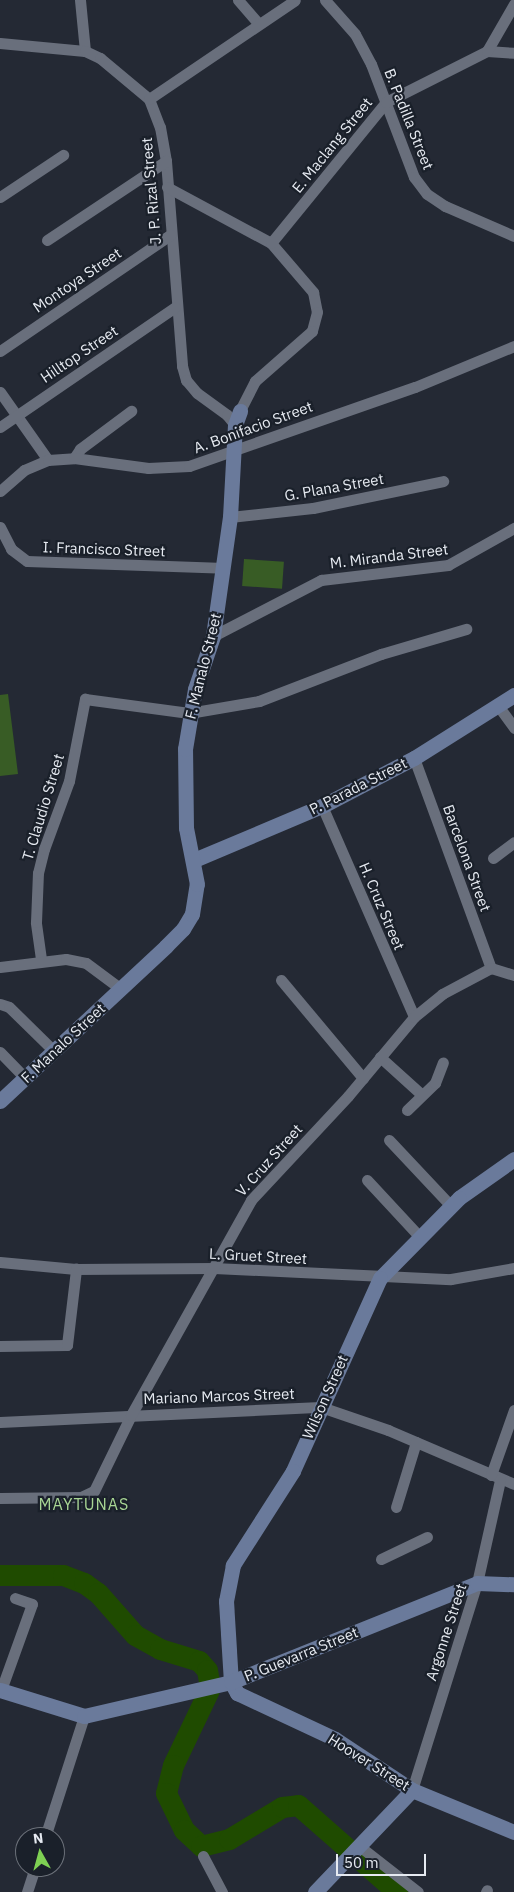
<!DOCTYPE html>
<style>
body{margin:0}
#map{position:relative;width:514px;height:1892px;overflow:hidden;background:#242934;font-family:"IBM Plex Sans",sans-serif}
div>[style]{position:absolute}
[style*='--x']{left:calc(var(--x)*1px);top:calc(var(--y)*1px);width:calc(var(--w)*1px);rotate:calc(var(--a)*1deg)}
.green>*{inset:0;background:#385c25;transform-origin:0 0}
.river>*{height:21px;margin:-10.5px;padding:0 10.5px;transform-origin:10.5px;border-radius:10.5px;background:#1f4b00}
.street>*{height:11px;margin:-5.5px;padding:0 5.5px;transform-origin:5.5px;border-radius:5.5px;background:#696f7c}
.secondary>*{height:15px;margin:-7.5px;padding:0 7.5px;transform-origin:7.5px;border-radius:7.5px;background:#6a7a9b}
span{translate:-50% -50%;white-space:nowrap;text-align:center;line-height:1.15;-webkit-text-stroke:4.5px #1a202a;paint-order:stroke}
.street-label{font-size:15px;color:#e6eaf1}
.neighbourhood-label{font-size:16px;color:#a8d594;letter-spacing:1px}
.north{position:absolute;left:15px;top:1827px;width:50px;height:50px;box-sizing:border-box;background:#1a202a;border:1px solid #6c717a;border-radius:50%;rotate:353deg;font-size:14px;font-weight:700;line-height:20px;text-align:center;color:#e6eaf1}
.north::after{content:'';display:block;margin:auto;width:18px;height:22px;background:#7ed053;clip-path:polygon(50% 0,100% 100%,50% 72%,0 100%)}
.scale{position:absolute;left:336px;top:1854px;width:90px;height:22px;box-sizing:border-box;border:2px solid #e6eaf1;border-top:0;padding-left:6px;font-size:15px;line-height:18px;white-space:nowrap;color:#e6eaf1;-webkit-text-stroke:4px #1a202a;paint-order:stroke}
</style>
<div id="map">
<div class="green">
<i style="left:244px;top:559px;width:40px;height:27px;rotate:4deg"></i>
<i style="clip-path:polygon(8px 694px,18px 774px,0 776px,0 695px)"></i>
</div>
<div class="river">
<i style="--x:0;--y:1575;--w:63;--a:0"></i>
<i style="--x:63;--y:1575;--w:22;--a:21"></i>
<i style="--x:84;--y:1583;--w:17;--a:36"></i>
<i style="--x:98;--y:1593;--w:56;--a:48.6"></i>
<i style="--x:135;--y:1635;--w:29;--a:29"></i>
<i style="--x:160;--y:1649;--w:41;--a:17.1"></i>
<i style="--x:199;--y:1661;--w:12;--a:48"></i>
<i style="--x:207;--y:1670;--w:11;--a:80"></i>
<i style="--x:209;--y:1690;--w:83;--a:115.6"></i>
<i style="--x:173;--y:1765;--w:29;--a:104"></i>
<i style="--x:166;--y:1793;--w:41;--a:64.1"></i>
<i style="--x:184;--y:1830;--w:23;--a:43"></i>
<i style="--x:201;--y:1846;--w:29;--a:-14"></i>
<i style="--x:229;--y:1839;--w:62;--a:-31.1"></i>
<i style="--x:282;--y:1807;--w:16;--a:-7"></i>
<i style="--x:298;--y:1805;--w:132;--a:41.3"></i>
</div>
<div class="street">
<i style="--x:80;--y:0;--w:51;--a:84.4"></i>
<i style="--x:238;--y:0;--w:30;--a:49"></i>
<i style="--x:325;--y:0;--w:45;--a:48.6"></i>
<i style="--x:355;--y:34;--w:34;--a:62"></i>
<i style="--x:371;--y:64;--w:121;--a:69.2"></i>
<i style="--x:414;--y:177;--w:21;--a:53"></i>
<i style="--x:427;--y:194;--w:22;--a:34"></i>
<i style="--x:445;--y:206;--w:75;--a:23.5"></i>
<i style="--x:0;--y:43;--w:85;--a:5.4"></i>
<i style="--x:85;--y:51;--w:17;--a:25"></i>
<i style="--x:100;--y:58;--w:64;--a:39.9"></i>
<i style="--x:149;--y:99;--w:30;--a:69"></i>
<i style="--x:160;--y:127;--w:35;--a:80"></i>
<i style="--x:166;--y:161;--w:206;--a:85.5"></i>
<i style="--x:182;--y:366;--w:15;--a:74"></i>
<i style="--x:186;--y:380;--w:17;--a:50"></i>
<i style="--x:197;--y:393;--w:37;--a:36"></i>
<i style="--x:227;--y:415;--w:13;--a:51"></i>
<i style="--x:487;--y:51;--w:27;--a:4"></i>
<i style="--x:149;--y:99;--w:176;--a:-34.1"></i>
<i style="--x:167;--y:187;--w:118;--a:28.3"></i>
<i style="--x:271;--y:243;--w:65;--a:49.4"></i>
<i style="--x:313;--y:292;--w:20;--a:79"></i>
<i style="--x:317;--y:312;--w:20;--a:105"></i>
<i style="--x:312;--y:331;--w:76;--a:138.7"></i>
<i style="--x:255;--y:381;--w:34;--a:117"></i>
<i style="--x:0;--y:197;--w:76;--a:-33.7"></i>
<i style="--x:47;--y:240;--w:143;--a:-33.6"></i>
<i style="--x:271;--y:243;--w:182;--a:-50.8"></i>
<i style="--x:386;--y:102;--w:113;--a:-26.8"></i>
<i style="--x:487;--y:51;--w:54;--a:-60.1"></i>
<i style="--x:0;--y:351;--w:206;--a:-34.3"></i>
<i style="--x:0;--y:392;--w:83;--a:54.8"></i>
<i style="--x:0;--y:427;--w:212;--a:-34.4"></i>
<i style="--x:74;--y:458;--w:11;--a:-56"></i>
<i style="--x:80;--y:449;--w:64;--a:-36.7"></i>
<i style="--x:0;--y:491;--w:32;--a:-41"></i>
<i style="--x:24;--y:470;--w:26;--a:-23"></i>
<i style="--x:48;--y:460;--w:26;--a:-4"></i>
<i style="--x:74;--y:458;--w:75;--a:7.7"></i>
<i style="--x:148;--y:468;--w:41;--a:-2.8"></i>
<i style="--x:189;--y:466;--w:239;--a:-19.3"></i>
<i style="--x:415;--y:387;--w:107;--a:-22.5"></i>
<i style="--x:230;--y:517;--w:83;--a:-6.2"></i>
<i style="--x:313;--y:508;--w:133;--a:-11.7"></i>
<i style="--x:0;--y:527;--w:25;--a:63"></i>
<i style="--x:11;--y:549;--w:20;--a:37"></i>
<i style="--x:27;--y:561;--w:197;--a:2"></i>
<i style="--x:213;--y:636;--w:122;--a:-27.4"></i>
<i style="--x:321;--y:580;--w:128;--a:-6.7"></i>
<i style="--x:448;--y:565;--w:76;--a:-29.3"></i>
<i style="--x:499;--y:707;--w:26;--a:54"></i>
<i style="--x:414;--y:758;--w:224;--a:69.9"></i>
<i style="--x:322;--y:806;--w:230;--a:66.4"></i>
<i style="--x:493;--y:858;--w:26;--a:-37"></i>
<i style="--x:41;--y:959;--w:37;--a:-98"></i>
<i style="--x:36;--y:922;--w:49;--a:-87.7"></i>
<i style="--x:38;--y:873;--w:25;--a:-76"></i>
<i style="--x:44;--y:849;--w:72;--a:-69.8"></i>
<i style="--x:69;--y:781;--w:84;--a:-79"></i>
<i style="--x:85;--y:699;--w:105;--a:7.7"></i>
<i style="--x:189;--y:713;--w:71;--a:-9.7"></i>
<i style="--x:259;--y:701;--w:131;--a:-21.1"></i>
<i style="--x:381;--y:654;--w:89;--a:-16.4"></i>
<i style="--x:0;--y:967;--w:66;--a:-6.9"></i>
<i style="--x:66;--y:959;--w:20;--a:11"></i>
<i style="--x:86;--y:963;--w:44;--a:36.6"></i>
<i style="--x:281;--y:980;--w:128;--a:50.1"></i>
<i style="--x:0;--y:1004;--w:9;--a:18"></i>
<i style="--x:9;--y:1007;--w:63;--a:44.4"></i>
<i style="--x:0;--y:1052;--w:36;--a:46"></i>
<i style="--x:380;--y:1057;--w:55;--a:42.1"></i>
<i style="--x:407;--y:1110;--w:39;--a:-44"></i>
<i style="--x:435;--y:1083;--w:22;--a:-69"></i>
<i style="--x:389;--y:1140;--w:91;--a:46.8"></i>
<i style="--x:367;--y:1180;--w:78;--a:47.1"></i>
<i style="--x:0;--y:1262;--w:76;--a:5.3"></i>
<i style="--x:76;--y:1269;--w:138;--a:-0.4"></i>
<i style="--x:214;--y:1268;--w:237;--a:2.7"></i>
<i style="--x:451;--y:1279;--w:64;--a:-9.9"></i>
<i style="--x:0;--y:1346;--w:67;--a:-0.9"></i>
<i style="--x:67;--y:1345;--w:77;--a:-83.2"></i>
<i style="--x:0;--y:1422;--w:321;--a:-2.7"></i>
<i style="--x:321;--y:1407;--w:71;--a:18.9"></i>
<i style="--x:388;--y:1430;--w:137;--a:23.2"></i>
<i style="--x:491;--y:1475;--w:69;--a:-70.5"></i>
<i style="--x:0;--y:1498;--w:81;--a:-0.7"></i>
<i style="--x:81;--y:1497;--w:14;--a:-25"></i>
<i style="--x:94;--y:1491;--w:85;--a:-64"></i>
<i style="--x:131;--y:1415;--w:246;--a:-60.8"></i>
<i style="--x:251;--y:1200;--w:142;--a:-47"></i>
<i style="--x:348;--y:1096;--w:103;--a:-50.1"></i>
<i style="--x:414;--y:1017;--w:36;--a:-39"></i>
<i style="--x:442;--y:994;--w:55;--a:-28"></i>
<i style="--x:491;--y:968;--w:24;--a:17"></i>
<i style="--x:396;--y:1507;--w:68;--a:-72.9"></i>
<i style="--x:381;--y:1559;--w:51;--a:-25.6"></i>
<i style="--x:1;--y:1690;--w:91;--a:-70.2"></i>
<i style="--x:32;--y:1604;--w:18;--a:-161"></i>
<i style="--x:412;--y:1790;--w:217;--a:-72.6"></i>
<i style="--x:477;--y:1583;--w:106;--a:-77.4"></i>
<i style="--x:45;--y:1837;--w:127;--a:-72.1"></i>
<i style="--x:358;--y:1845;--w:76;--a:38.1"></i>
<i style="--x:203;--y:1856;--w:41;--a:62.2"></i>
<i style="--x:27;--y:1892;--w:26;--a:-72"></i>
<i style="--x:486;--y:1892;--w:2;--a:-63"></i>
</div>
<div class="secondary">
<i style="--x:194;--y:860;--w:139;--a:-22.9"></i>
<i style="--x:322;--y:806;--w:104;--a:-27.6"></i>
<i style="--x:414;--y:758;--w:118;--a:-32.2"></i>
<i style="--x:0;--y:1101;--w:227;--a:-43"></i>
<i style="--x:166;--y:946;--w:24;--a:-45"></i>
<i style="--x:183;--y:929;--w:17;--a:-59"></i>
<i style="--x:192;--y:914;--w:30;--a:-81"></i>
<i style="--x:197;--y:884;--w:57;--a:-101.1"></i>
<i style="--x:186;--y:828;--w:79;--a:-90.7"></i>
<i style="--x:185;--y:749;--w:61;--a:-80.5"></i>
<i style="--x:195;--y:689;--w:56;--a:-71.2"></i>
<i style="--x:213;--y:636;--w:120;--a:-81.9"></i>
<i style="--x:230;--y:517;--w:92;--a:-86.9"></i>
<i style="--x:235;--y:425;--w:15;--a:-70"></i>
<i style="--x:514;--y:1159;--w:67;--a:144.7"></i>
<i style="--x:459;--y:1198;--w:112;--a:134.6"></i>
<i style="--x:380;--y:1278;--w:212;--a:114.3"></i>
<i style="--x:293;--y:1471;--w:112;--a:122.6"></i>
<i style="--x:233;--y:1565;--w:37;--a:101"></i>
<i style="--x:226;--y:1601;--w:81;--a:86.5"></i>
<i style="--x:231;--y:1682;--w:13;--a:61"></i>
<i style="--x:237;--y:1693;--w:108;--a:25.1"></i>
<i style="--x:335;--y:1739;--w:92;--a:33.5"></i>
<i style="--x:412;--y:1790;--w:110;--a:22.4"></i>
<i style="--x:0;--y:1690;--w:88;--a:17.2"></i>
<i style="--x:84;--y:1716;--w:151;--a:-13"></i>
<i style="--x:231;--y:1682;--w:265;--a:-21.9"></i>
<i style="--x:477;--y:1583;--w:37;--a:2"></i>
<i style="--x:315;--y:1892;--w:141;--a:-46.4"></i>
</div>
<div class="street-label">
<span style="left:409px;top:119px;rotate:68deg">B. Padilla Street</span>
<span style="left:332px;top:145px;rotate:-51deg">E. Maclang Street</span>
<span style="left:151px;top:191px;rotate:-95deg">J. P. Rizal Street</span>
<span style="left:77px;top:280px;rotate:-34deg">Montoya Street</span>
<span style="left:79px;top:354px;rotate:-34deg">Hilltop Street</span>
<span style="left:253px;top:427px;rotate:-20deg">A. Bonifacio Street</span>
<span style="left:334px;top:487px;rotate:-10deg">G. Plana Street</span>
<span style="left:104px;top:549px;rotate:2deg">I. Francisco Street</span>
<span style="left:389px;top:556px;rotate:-7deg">M. Miranda Street</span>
<span style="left:203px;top:666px;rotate:-76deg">F. Manalo Street</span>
<span style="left:358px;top:786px;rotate:-27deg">P. Parada Street</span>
<span style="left:43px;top:807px;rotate:-73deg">T. Claudio Street</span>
<span style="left:467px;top:858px;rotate:70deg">Barcelona Street</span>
<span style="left:382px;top:906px;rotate:67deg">H. Cruz Street</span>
<span style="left:63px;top:1043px;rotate:-43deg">F. Manalo Street</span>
<span style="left:269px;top:1160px;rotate:-48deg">V. Cruz Street</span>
<span style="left:258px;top:1256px;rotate:3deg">L. Gruet Street</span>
<span style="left:219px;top:1396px;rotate:-2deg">Mariano Marcos Street</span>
<span style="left:325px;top:1397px;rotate:-66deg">Wilson Street</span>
<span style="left:446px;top:1632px;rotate:-72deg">Argonne Street</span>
<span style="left:301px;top:1654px;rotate:-22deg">P. Guevarra Street</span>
<span style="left:369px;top:1762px;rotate:32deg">Hoover Street</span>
</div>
<div class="neighbourhood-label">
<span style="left:84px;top:1504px">MAYTUNAS</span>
</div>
<div class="north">N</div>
<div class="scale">50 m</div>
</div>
